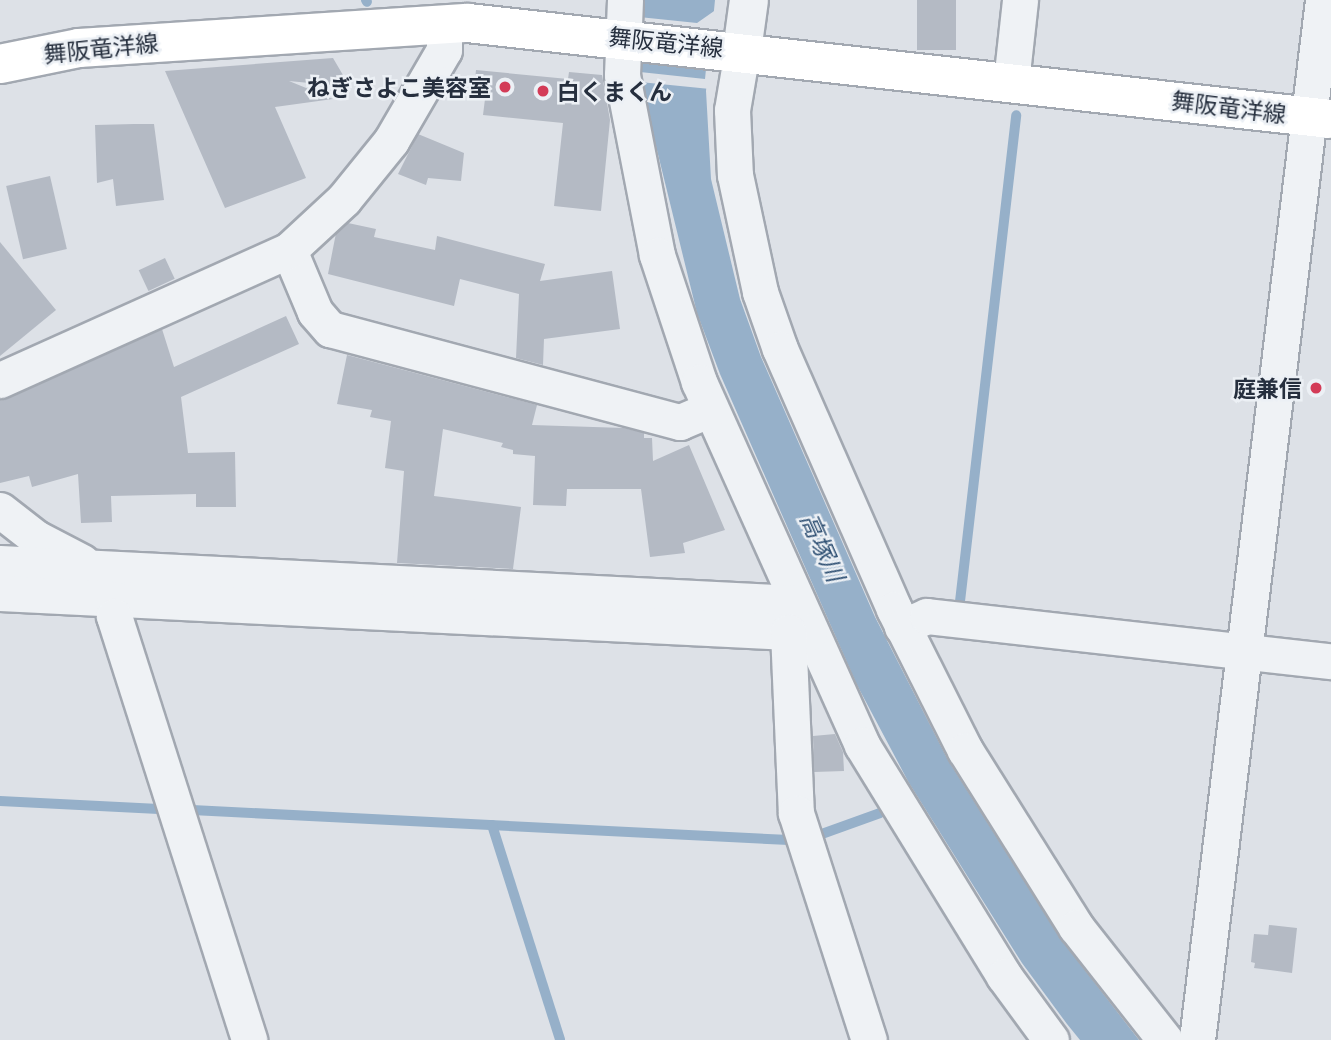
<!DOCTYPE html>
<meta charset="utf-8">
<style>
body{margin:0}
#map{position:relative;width:1331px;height:1040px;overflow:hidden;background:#dde1e7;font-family:"Open Sans","Noto Sans JP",sans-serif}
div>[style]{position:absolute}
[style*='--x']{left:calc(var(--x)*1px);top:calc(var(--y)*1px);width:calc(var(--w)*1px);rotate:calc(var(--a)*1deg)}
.water>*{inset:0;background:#96b0c9}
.pier>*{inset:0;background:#dde1e7}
.stream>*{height:10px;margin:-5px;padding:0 5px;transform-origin:5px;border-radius:5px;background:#96b0c9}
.building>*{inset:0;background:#b4bac4;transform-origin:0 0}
.roads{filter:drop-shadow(2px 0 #a2a8b1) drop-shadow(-2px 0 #a2a8b1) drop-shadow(0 2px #a2a8b1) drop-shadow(0 -2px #a2a8b1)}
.minor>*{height:35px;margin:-17.5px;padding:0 17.5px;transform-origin:17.5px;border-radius:17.5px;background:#eff2f5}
.tertiary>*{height:38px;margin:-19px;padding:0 19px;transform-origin:19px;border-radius:19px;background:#eff2f5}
.secondary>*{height:38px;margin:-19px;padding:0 19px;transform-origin:19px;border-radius:19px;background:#fff}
.dots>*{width:19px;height:19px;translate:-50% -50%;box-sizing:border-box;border:4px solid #ecf0f5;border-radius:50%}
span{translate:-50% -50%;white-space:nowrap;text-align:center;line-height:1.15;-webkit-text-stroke:5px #ecf0f5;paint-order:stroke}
.street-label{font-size:23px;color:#262f3e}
.poi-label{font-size:23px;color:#262f3e;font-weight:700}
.right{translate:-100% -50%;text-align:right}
.left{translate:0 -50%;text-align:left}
.water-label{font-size:24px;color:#2f5073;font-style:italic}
</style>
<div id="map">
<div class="water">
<i style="clip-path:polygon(642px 0,715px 0,706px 91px,711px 179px,740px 299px,761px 357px,875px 617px,948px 760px,1060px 938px,1139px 1040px,1080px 1040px,1067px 1024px,1022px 963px,909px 783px,857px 685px,720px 374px,697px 313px,641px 85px)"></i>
</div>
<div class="pier">
<i style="clip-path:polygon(717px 9px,710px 89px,640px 82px,640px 72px,705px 79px,706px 69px,639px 62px,639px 17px,697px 23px)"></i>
</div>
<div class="stream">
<i style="--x:366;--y:0;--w:2;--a:63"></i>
<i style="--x:959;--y:610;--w:498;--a:-83.4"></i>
<i style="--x:0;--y:801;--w:159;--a:2.9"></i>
<i style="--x:192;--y:810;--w:598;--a:2.88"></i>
<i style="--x:492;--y:825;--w:225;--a:72.4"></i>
<i style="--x:819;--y:835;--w:65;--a:-19.8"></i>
</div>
<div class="building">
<i style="left:917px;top:0;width:39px;height:50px"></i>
<i style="clip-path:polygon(333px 58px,350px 87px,289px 81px,333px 99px,275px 107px,306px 178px,225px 208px,165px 71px)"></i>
<i style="clip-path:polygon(476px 70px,568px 79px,569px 72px,602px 75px,610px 120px,601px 211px,554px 206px,563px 123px,483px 115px,485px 99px,473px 98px)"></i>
<i style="clip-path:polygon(134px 124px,154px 124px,164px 200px,116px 206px,113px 179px,97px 183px,95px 125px)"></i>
<i style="clip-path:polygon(418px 134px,464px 153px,461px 181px,428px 178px,426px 185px,398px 174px)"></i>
<i style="left:50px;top:176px;width:75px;height:45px;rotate:77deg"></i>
<i style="clip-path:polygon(348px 223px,376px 229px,374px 237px,435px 250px,437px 236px,545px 264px,540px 281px,612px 271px,620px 329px,544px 339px,543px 365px,516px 358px,519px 294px,460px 279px,454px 306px,328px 274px,336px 233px)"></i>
<i style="clip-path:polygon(0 242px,56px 310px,0 356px)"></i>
<i style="left:165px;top:258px;width:23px;height:29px;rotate:65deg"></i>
<i style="clip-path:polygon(286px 316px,299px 344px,181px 397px,188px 453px,235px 452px,236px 507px,196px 507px,196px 494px,111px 496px,112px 522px,81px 523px,78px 474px,32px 487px,29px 476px,0 483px,0 400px,162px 329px,174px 367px)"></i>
<i style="clip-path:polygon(347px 355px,537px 405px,532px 425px,624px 428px,644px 433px,644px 438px,652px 438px,653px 461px,689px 445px,725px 530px,683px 543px,685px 553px,650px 557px,641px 489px,567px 489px,566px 506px,533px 505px,535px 456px,513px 454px,513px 450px,501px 447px,503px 443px,443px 429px,434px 496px,521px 507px,513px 569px,397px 563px,404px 471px,385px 468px,391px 421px,370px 417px,372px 410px,337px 404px)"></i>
<i style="clip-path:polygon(835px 734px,843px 752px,844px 771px,814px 772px,813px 736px)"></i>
<i style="clip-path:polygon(1269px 925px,1297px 928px,1292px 973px,1254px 968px,1255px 963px,1251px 962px,1254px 934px,1268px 935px)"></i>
</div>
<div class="roads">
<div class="minor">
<i style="--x:625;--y:0;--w:75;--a:92.3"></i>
<i style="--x:622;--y:75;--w:183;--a:79"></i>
<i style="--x:657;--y:255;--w:134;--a:71.7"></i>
<i style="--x:699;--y:382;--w:398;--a:65.8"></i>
<i style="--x:862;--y:745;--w:271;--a:58.4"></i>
<i style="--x:1004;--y:976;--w:79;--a:53.7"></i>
<i style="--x:742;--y:51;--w:60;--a:99.6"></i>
<i style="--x:732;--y:110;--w:65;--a:87.4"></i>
<i style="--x:735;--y:175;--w:120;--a:77.9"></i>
<i style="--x:760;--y:292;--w:60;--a:70.7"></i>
<i style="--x:780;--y:349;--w:284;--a:66.3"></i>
<i style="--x:894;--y:609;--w:158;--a:63.3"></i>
<i style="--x:965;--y:750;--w:209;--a:57.9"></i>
<i style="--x:1076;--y:927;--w:144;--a:51.8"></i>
<i style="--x:1011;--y:82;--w:82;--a:-83.7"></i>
<i style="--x:289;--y:250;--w:67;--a:67.2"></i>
<i style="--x:315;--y:312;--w:23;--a:49"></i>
<i style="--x:330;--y:329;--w:362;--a:14.9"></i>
<i style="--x:680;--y:422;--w:33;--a:-23"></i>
<i style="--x:0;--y:380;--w:317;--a:-24.2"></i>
<i style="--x:289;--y:250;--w:75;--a:-42.8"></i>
<i style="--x:344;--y:199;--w:75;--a:-51"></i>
<i style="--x:391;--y:141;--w:105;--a:-59.8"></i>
<i style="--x:444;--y:50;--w:27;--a:-90"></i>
<i style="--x:0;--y:510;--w:46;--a:37.9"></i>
<i style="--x:36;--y:538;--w:52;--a:27.6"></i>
<i style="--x:0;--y:563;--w:796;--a:2.88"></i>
<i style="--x:0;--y:593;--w:810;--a:2.83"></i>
<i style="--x:114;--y:599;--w:17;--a:90"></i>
<i style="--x:114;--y:616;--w:445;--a:72.3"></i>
<i style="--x:902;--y:627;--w:27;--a:-24"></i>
<i style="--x:927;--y:616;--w:406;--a:6.4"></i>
<i style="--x:788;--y:632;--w:181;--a:87.5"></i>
<i style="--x:796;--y:813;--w:238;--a:72.2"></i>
<i style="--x:1197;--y:1040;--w:1048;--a:-83.09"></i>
</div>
<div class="tertiary">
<i style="--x:742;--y:51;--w:51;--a:-82.2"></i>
</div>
<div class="secondary">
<i style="--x:0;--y:64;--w:81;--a:-11.4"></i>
<i style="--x:79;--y:48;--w:390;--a:-3.7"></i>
<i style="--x:468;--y:23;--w:868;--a:6.35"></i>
</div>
</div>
<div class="dots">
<i style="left:505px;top:87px;background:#d33b57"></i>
<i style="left:543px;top:91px;background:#d33b57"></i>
<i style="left:1316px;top:388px;background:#d33b57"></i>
</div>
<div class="street-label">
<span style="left:666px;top:42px;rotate:6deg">舞阪竜洋線</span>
<span style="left:101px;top:48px;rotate:-6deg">舞阪竜洋線</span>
<span style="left:1229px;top:107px;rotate:7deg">舞阪竜洋線</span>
</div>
<div class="poi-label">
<span class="right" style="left:491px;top:87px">ねぎさよこ美容室</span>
<span class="left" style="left:557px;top:91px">白くまくん</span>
<span class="right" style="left:1302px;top:388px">庭兼信</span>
</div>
<div class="water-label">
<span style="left:823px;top:547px;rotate:66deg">高塚川</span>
</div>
</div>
